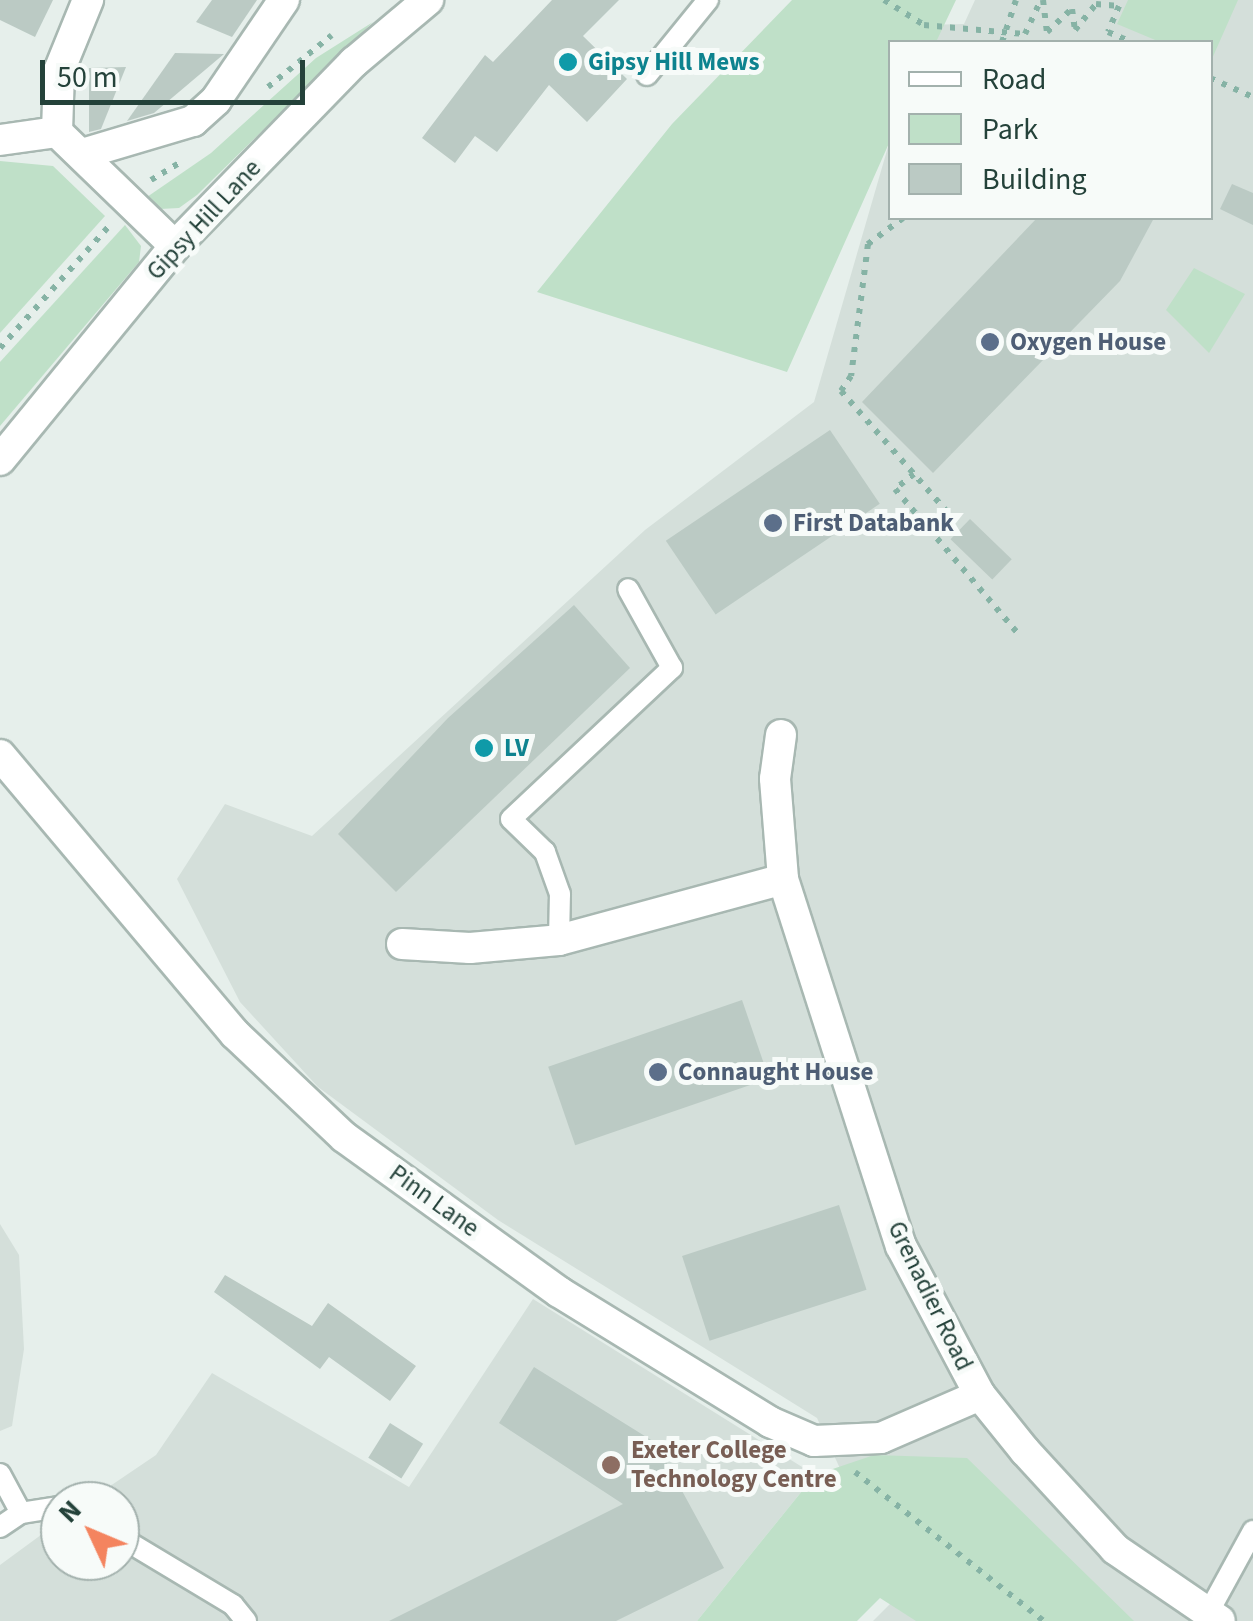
<!DOCTYPE html>
<style>
body{margin:0}
#map{position:relative;width:1253px;height:1621px;overflow:hidden;background:#e6efeb;font-family:"Source Sans 3",sans-serif}
div>[style]{position:absolute}
[style*='--x']{left:calc(var(--x)*1px);top:calc(var(--y)*1px);width:calc(var(--w)*1px);rotate:calc(var(--a)*1deg)}
.built>*{inset:0;background:#d4dfda}
.green>*{inset:0;background:#bfe0c8}
.building>*{inset:0;background:#bbcac4;transform-origin:0 0}
.path>*{height:6px;margin-top:-3px;transform-origin:0;background:repeating-linear-gradient(90deg,#86b3a5 0 5px,transparent 0 13px)}
.roads{filter:drop-shadow(2px 0 #a8b8b2) drop-shadow(-2px 0 #a8b8b2) drop-shadow(0 2px #a8b8b2) drop-shadow(0 -2px #a8b8b2)}
.service>*{height:20px;margin:-10px;padding:0 10px;transform-origin:10px;border-radius:10px;background:#fff}
.minor>*{height:30px;margin:-15px;padding:0 15px;transform-origin:15px;border-radius:15px;background:#fff}
.dots>*{width:28px;height:28px;translate:-50% -50%;box-sizing:border-box;border:5px solid #f7fbf9;border-radius:50%}
span{translate:-50% -50%;white-space:nowrap;text-align:center;line-height:1.15;-webkit-text-stroke:10px #f7fbf9;paint-order:stroke}
.culture-label{font-size:25px;color:#0d838f;font-weight:700}
.left{translate:0 -50%;text-align:left}
.street-label{font-size:25px;color:#24423a}
.service-label{font-size:25px;color:#4e5e75;font-weight:700}
.education-label{font-size:25px;color:#785e54;font-weight:700}
.legend{position:absolute;left:888px;top:40px;width:325px;height:180px;box-sizing:border-box;background:#f7fbf9;border:2px solid #a3b1ad;margin:0;padding:12px 18px;list-style:none;font-size:30px;color:#24423a}
.legend li{display:flex;align-items:center;gap:20px;height:50px}
.legend b{width:50px;border:2px solid #a3b1ad}
.north{position:absolute;left:40px;top:1481px;width:100px;height:100px;box-sizing:border-box;background:#f7fbf9;border:2px solid #a3b1ad;border-radius:50%;rotate:314deg;font-size:28px;font-weight:700;line-height:40px;text-align:center;color:#24423a}
.north::after{content:'';display:block;margin:auto;width:35px;height:45px;background:#f4845f;clip-path:polygon(50% 0,100% 100%,50% 72%,0 100%)}
.scale{position:absolute;left:40px;top:60px;width:265px;height:45px;box-sizing:border-box;border:5px solid #24423a;border-top:0;padding-left:12px;font-size:30px;line-height:35px;white-space:nowrap;color:#24423a;-webkit-text-stroke:8px #f7fbf9;paint-order:stroke}
</style>
<div id="map">
<div class="built">
<i style="clip-path:polygon(975px 0,1253px 0,1253px 1621px,873px 1621px,898px 1596px,817px 1418px,498px 1220px,318px 1087px,240px 1002px,177px 879px,225px 804px,312px 836px,645px 530px,814px 402px,890px 140px,890px 218px,1210px 218px,1210px 42px,919px 42px,924px 25px,964px 24px)"></i>
<i style="clip-path:polygon(0 1224px,19px 1255px,24px 1349px,12px 1426px,0 1431px)"></i>
<i style="clip-path:polygon(533px 1299px,815px 1475px,697px 1621px,0 1621px,0 1565px,60px 1521px,60px 1561px,120px 1561px,120px 1501px,88px 1501px,156px 1455px,212px 1373px,409px 1487px)"></i>
</div>
<div class="green">
<i style="clip-path:polygon(792px 0,956px 0,936px 42px,890px 42px,890px 141px,787px 372px,537px 292px,672px 124px)"></i>
<i style="clip-path:polygon(1128px 0,1238px 0,1211px 61px,1210px 42px,1160px 42px,1117px 24px)"></i>
<i style="clip-path:polygon(373px 22px,197px 195px,179px 208px,160px 209px,147px 197px,211px 153px,316px 58px)"></i>
<i style="clip-path:polygon(0 161px,53px 166px,105px 216px,0 333px)"></i>
<i style="clip-path:polygon(125px 225px,141px 246px,139px 262px,0 426px,0 362px)"></i>
<i style="clip-path:polygon(1194px 268px,1245px 294px,1209px 353px,1166px 310px)"></i>
<i style="clip-path:polygon(874px 1455px,967px 1458px,1134px 1621px,916px 1621px,880px 1598px,857px 1621px,697px 1621px,815px 1475px)"></i>
</div>
<div class="building">
<i style="clip-path:polygon(0 0,53px 0,35px 37px,0 20px)"></i>
<i style="clip-path:polygon(212px 0,257px 0,232px 37px,196px 22px)"></i>
<i style="clip-path:polygon(552px 0,619px 0,583px 36px,627px 79px,587px 122px,549px 85px,497px 152px,475px 136px,455px 163px,422px 138px,485px 55px,493px 62px)"></i>
<i style="clip-path:polygon(175px 53px,224px 54px,154px 113px,127px 121px)"></i>
<i style="clip-path:polygon(126px 67px,101px 129px,89px 132px,89px 68px)"></i>
<i style="clip-path:polygon(1232px 184px,1253px 193px,1253px 225px,1220px 209px)"></i>
<i style="clip-path:polygon(1037px 218px,1154px 218px,1120px 281px,933px 473px,862px 402px)"></i>
<i style="left:830px;top:430px;width:89px;height:198px;rotate:56deg"></i>
<i style="left:970px;top:519px;width:58px;height:28px;rotate:44deg"></i>
<i style="clip-path:polygon(574px 605px,630px 668px,396px 892px,338px 834px,448px 718px)"></i>
<i style="left:742px;top:1000px;width:83px;height:205px;rotate:71deg"></i>
<i style="left:839px;top:1205px;width:89px;height:165px;rotate:72deg"></i>
<i style="clip-path:polygon(225px 1275px,312px 1326px,328px 1303px,416px 1366px,390px 1401px,329px 1357px,320px 1369px,214px 1292px)"></i>
<i style="clip-path:polygon(534px 1367px,656px 1443px,724px 1568px,616px 1621px,389px 1621px,623px 1504px,499px 1423px)"></i>
<i style="left:390px;top:1423px;width:39px;height:41px;rotate:32deg"></i>
</div>
<div class="path">
<i style="--x:884;--y:0;--w:47;--a:32"></i>
<i style="--x:924;--y:25;--w:101;--a:5.1"></i>
<i style="--x:1025;--y:34;--w:38;--a:-65"></i>
<i style="--x:1043;--y:0;--w:32;--a:83"></i>
<i style="--x:1047;--y:32;--w:34;--a:-43"></i>
<i style="--x:1072;--y:9;--w:21;--a:82"></i>
<i style="--x:1075;--y:30;--w:33;--a:-51"></i>
<i style="--x:1096;--y:4;--w:23;--a:5"></i>
<i style="--x:1119;--y:6;--w:28;--a:113"></i>
<i style="--x:1108;--y:32;--w:25;--a:23"></i>
<i style="--x:1002;--y:42;--w:44;--a:-71.6"></i>
<i style="--x:1210;--y:78;--w:47;--a:23.8"></i>
<i style="--x:268;--y:87;--w:82;--a:-39.1"></i>
<i style="--x:151;--y:180;--w:37;--a:-31"></i>
<i style="--x:903;--y:218;--w:44;--a:143.4"></i>
<i style="--x:868;--y:244;--w:133;--a:97.3"></i>
<i style="--x:851;--y:376;--w:18;--a:124"></i>
<i style="--x:841;--y:391;--w:164;--a:48.7"></i>
<i style="--x:0;--y:348;--w:164;--a:-48.2"></i>
<i style="--x:914;--y:474;--w:24;--a:142"></i>
<i style="--x:895;--y:489;--w:193;--a:49.6"></i>
<i style="--x:855;--y:1472;--w:241;--a:38.3"></i>
</div>
<div class="roads">
<div class="service">
<i style="--x:647;--y:75;--w:97;--a:-50.9"></i>
<i style="--x:559;--y:940;--w:46;--a:-88.8"></i>
<i style="--x:560;--y:894;--w:45;--a:-109.7"></i>
<i style="--x:545;--y:852;--w:47;--a:-135.9"></i>
<i style="--x:511;--y:819;--w:221;--a:-43.2"></i>
<i style="--x:672;--y:668;--w:90;--a:-119.1"></i>
<i style="--x:0;--y:1474;--w:44;--a:61.7"></i>
<i style="--x:21;--y:1513;--w:39;--a:-9"></i>
<i style="--x:0;--y:1527;--w:25;--a:-34"></i>
<i style="--x:120;--y:1537;--w:132;--a:31"></i>
<i style="--x:233;--y:1605;--w:21;--a:51"></i>
<i style="--x:1207;--y:1615;--w:96;--a:-61.3"></i>
</div>
<div class="minor">
<i style="--x:57;--y:132;--w:61;--a:-88.1"></i>
<i style="--x:59;--y:71;--w:77;--a:-67.8"></i>
<i style="--x:0;--y:140;--w:58;--a:-8"></i>
<i style="--x:57;--y:132;--w:164;--a:44"></i>
<i style="--x:82;--y:154;--w:116;--a:-16.6"></i>
<i style="--x:193;--y:121;--w:31;--a:-42"></i>
<i style="--x:216;--y:100;--w:121;--a:-55.8"></i>
<i style="--x:0;--y:460;--w:276;--a:-50.7"></i>
<i style="--x:175;--y:246;--w:257;--a:-45.8"></i>
<i style="--x:354;--y:62;--w:97;--a:-40"></i>
<i style="--x:781;--y:735;--w:44;--a:97.8"></i>
<i style="--x:775;--y:779;--w:100;--a:85.4"></i>
<i style="--x:783;--y:879;--w:386;--a:72.2"></i>
<i style="--x:901;--y:1246;--w:169;--a:62.1"></i>
<i style="--x:980;--y:1395;--w:72;--a:51.2"></i>
<i style="--x:1025;--y:1451;--w:133;--a:47.4"></i>
<i style="--x:1115;--y:1549;--w:127;--a:34.4"></i>
<i style="--x:0;--y:755;--w:365;--a:49.9"></i>
<i style="--x:235;--y:1034;--w:150;--a:43.4"></i>
<i style="--x:344;--y:1137;--w:265;--a:35.8"></i>
<i style="--x:559;--y:1292;--w:248;--a:31.6"></i>
<i style="--x:770;--y:1422;--w:48;--a:23.4"></i>
<i style="--x:814;--y:1441;--w:67;--a:-2.6"></i>
<i style="--x:881;--y:1438;--w:108;--a:-23.5"></i>
<i style="--x:402;--y:944;--w:68;--a:3.4"></i>
<i style="--x:470;--y:948;--w:89;--a:-5.1"></i>
<i style="--x:559;--y:940;--w:232;--a:-15.2"></i>
</div>
</div>
<div class="dots">
<i style="left:568px;top:62px;background:#0f9aa8"></i>
<i style="left:990px;top:342px;background:#5c6f8a"></i>
<i style="left:773px;top:523px;background:#5c6f8a"></i>
<i style="left:484px;top:748px;background:#0f9aa8"></i>
<i style="left:658px;top:1072px;background:#5c6f8a"></i>
<i style="left:611px;top:1465px;background:#8d6e63"></i>
</div>
<div class="culture-label">
<span class="left" style="left:588px;top:62px">Gipsy Hill Mews</span>
<span class="left" style="left:504px;top:748px">LV</span>
</div>
<div class="street-label">
<span style="left:204px;top:220px;rotate:-47deg">Gipsy Hill Lane</span>
<span style="left:434px;top:1201px;rotate:36deg">Pinn Lane</span>
<span style="left:930px;top:1296px;rotate:64deg">Grenadier Road</span>
</div>
<div class="service-label">
<span class="left" style="left:1010px;top:342px">Oxygen House</span>
<span class="left" style="left:793px;top:523px">First Databank</span>
<span class="left" style="left:678px;top:1072px">Connaught House</span>
</div>
<div class="education-label">
<span class="left" style="left:631px;top:1465px">Exeter College<br>Technology Centre</span>
</div>
<ul class="legend">
<li><b style="height:12px;background:#fff"></b>Road</li>
<li><b style="height:28px;background:#bfe0c8"></b>Park</li>
<li><b style="height:28px;background:#bbcac4"></b>Building</li>
</ul>
<div class="north">N</div>
<div class="scale">50 m</div>
</div>
